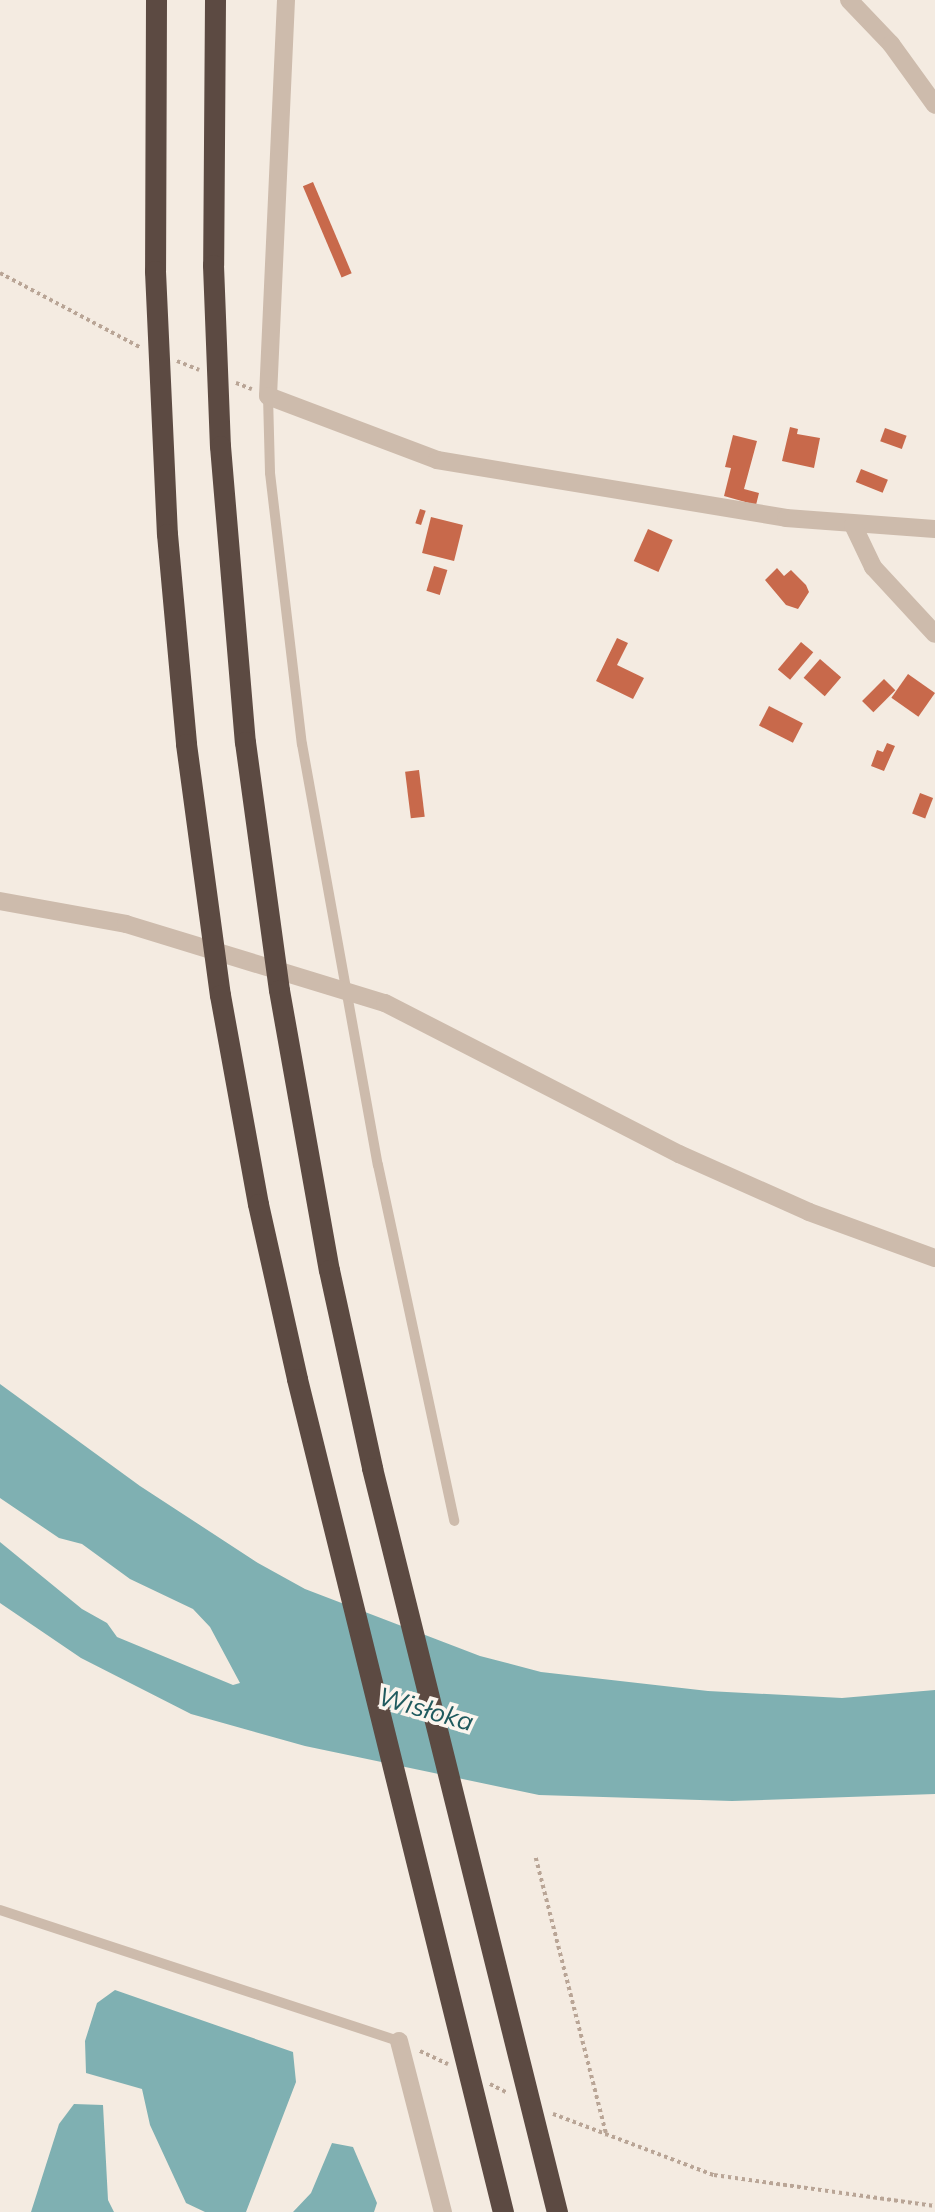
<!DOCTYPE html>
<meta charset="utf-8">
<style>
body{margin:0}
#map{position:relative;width:935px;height:2212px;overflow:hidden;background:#f4ebe1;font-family:Mulish,sans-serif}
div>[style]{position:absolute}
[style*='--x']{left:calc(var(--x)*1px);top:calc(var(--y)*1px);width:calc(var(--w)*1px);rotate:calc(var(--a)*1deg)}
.water>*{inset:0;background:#7fb0b2}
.building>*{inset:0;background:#c8694b;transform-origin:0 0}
.path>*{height:3.5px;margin-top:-1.75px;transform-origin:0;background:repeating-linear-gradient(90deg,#b9a596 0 3.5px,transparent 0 7px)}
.lane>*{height:10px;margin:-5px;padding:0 5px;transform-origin:5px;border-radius:5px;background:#cdbbac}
.street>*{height:18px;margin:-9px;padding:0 9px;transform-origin:9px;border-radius:9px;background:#cdbbac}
.highway>*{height:21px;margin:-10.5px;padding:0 10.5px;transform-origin:10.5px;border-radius:10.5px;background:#5c4a42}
span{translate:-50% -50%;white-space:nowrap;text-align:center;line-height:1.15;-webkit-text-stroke:7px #fbf5ee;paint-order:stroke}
.water-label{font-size:26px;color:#1f5a5e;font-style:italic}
</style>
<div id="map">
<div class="water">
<i style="clip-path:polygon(0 1384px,140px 1486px,258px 1563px,305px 1589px,480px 1656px,541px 1672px,708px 1691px,842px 1698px,935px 1690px,935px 1794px,732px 1801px,539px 1795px,305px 1746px,191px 1714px,81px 1658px,0 1603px,0 1542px,82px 1609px,107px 1623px,117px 1637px,233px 1685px,240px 1683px,210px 1627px,193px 1609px,130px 1579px,82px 1544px,59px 1538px,0 1498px)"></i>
<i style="clip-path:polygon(115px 1990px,293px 2052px,296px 2082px,246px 2212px,205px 2212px,186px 2203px,150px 2125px,142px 2089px,86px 2073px,85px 2041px,97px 2003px)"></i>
<i style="clip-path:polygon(74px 2104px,103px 2105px,108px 2200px,114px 2212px,31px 2212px,59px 2124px)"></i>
<i style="clip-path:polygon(332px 2143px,353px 2147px,377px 2203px,374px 2212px,293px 2212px,311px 2193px)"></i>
</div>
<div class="building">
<i style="left:313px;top:182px;width:99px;height:11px;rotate:67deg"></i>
<i style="clip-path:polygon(790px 427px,798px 429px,797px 434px,820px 438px,814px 468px,782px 461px)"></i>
<i style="left:885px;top:428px;width:23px;height:14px;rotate:20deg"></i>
<i style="clip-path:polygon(733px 435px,757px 441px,744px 489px,759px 493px,756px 505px,724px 496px,731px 468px,725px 467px)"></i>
<i style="left:861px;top:469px;width:29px;height:14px;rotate:22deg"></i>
<i style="left:420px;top:509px;width:6px;height:15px;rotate:18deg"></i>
<i style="left:431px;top:517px;width:33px;height:37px;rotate:14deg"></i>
<i style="left:648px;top:529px;width:27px;height:35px;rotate:24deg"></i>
<i style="left:434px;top:566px;width:14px;height:26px;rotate:17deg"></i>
<i style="clip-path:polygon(777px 568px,784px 576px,791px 570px,806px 585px,809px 592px,798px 609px,786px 605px,765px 580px)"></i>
<i style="clip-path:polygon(617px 638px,628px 643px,617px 665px,644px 678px,633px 699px,596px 681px)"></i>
<i style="left:801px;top:642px;width:16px;height:36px;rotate:40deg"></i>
<i style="left:820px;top:659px;width:28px;height:25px;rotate:41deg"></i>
<i style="left:908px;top:674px;width:33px;height:29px;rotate:35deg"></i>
<i style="left:884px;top:679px;width:16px;height:31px;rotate:45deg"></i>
<i style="left:769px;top:706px;width:38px;height:22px;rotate:27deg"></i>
<i style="clip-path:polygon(887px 743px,895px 746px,884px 771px,871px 766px,877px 750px,883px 752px)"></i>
<i style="left:419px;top:770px;width:47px;height:14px;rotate:83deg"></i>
<i style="left:920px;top:793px;width:14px;height:22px;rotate:21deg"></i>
</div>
<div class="path">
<i style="--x:0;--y:273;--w:158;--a:27.9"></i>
<i style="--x:177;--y:361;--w:24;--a:22"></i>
<i style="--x:236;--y:383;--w:17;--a:21"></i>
<i style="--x:536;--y:1858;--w:287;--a:75.7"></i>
<i style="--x:420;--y:2051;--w:31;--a:25"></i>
<i style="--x:490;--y:2084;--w:20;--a:27"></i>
<i style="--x:553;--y:2114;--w:172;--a:20.8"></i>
<i style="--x:714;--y:2175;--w:223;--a:8"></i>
</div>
<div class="lane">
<i style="--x:268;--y:396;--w:77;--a:88.5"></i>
<i style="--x:270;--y:473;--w:273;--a:83.3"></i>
<i style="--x:302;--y:744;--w:428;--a:79.8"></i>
<i style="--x:378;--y:1165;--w:364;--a:77.9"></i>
<i style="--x:0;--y:1910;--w:420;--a:18.2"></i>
</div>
<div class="street">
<i style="--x:286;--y:0;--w:396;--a:92.6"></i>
<i style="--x:268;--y:396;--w:181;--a:20.7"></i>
<i style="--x:437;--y:460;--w:354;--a:9.4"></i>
<i style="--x:786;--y:518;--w:149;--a:4.2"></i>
<i style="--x:849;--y:0;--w:61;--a:46.3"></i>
<i style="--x:891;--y:44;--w:75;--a:54.2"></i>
<i style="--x:853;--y:525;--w:47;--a:64.5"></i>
<i style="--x:873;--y:567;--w:91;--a:47.2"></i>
<i style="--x:0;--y:901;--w:128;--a:10.3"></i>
<i style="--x:126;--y:924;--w:271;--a:17"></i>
<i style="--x:385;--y:1003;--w:331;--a:27.2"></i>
<i style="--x:679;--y:1154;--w:142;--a:24"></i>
<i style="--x:809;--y:1212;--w:134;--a:20.1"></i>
<i style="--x:399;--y:2041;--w:177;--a:75.6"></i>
</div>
<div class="highway">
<i style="--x:156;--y:0;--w:271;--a:90.2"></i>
<i style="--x:155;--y:271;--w:263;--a:87.4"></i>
<i style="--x:167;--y:534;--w:211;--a:84.8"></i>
<i style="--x:186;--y:744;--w:253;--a:82.3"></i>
<i style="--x:220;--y:995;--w:212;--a:79.7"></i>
<i style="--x:258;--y:1204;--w:179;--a:77.4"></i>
<i style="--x:297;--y:1379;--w:858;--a:76.11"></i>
<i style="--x:215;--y:0;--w:265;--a:90.4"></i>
<i style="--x:213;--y:265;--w:181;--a:87.8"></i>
<i style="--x:220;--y:446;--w:297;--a:85.2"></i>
<i style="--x:245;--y:742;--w:250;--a:82.2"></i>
<i style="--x:279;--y:990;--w:284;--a:79.9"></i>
<i style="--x:329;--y:1270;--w:203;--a:77.7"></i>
<i style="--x:372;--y:1468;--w:767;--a:76.04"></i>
</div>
<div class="water-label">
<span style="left:426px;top:1709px;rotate:16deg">Wisłoka</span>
</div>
</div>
